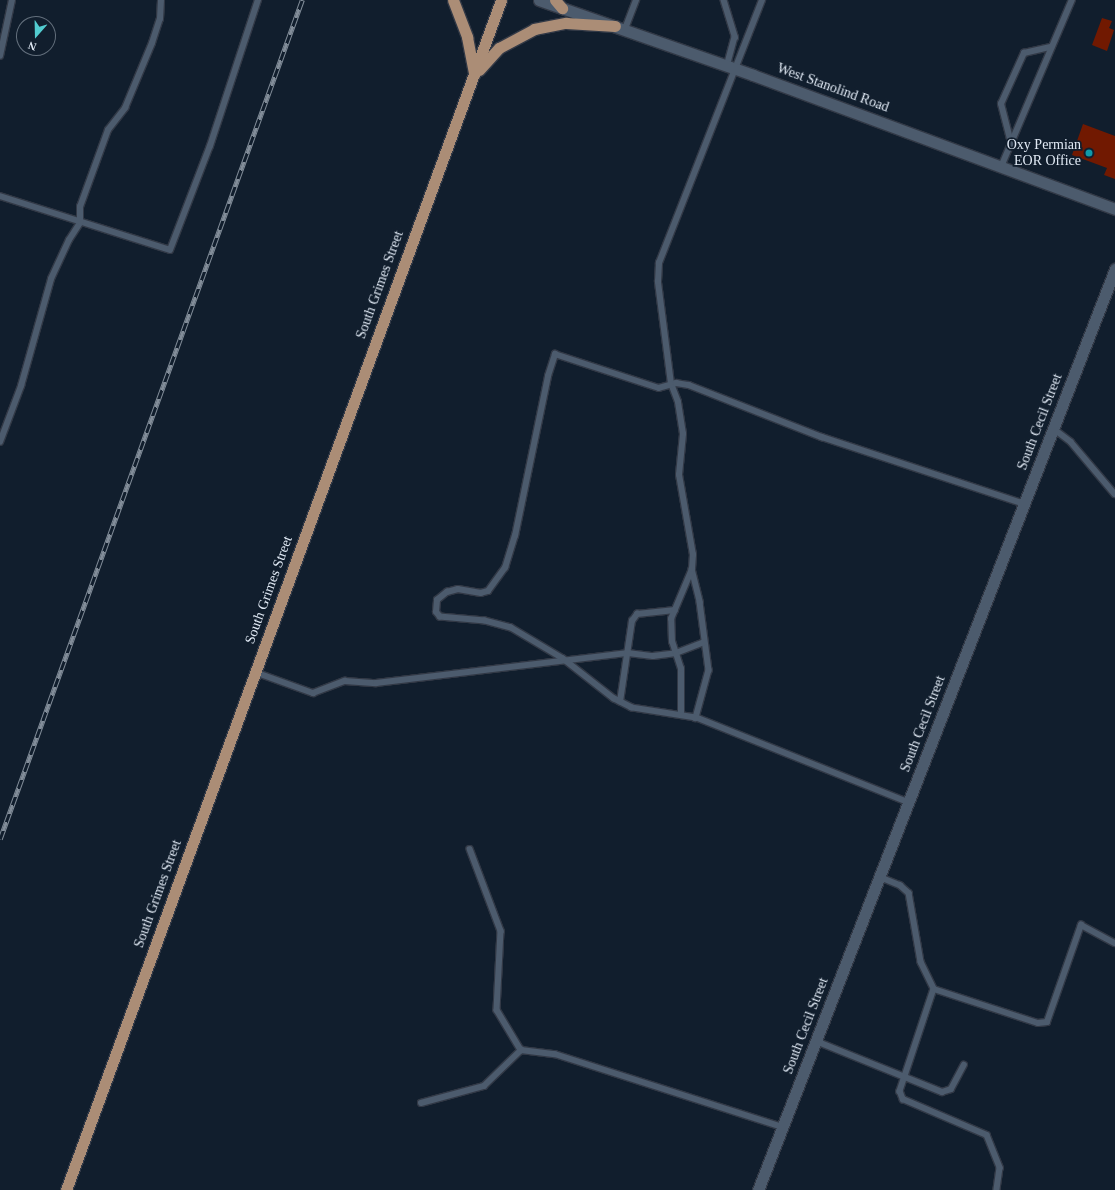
<!DOCTYPE html>
<style>
body{margin:0}
#map{position:relative;width:1115px;height:1190px;overflow:hidden;background:#111e2d;font-family:Georgia,serif}
div>[style]{position:absolute}
[style*='--x']{left:calc(var(--x)*1px);top:calc(var(--y)*1px);width:calc(var(--w)*1px);rotate:calc(var(--a)*1deg)}
.building>*{inset:0;background:#711901}
.roads{filter:drop-shadow(1px 0 #323946) drop-shadow(-1px 0 #323946) drop-shadow(0 1px #323946) drop-shadow(0 -1px #323946)}
.service>*{height:5.5px;margin:-2.75px;padding:0 2.75px;transform-origin:2.75px;border-radius:2.75px;background:#4c5b6d}
.minor>*{height:11px;margin:-5.5px;padding:0 5.5px;transform-origin:5.5px;border-radius:5.5px;background:#4c5b6d}
.primary>*{height:11px;margin:-5.5px;padding:0 5.5px;transform-origin:5.5px;border-radius:5.5px;background:#ab8d76}
.rail>*{height:4.5px;margin-top:-2.25px;transform-origin:0;background:repeating-linear-gradient(90deg,#111e2d 0 9px,#828d99 0 18px);box-sizing:border-box;border-block:1px solid #828d99}
.dots>*{width:11px;height:11px;translate:-50% -50%;box-sizing:border-box;border:2px solid #111e2d;border-radius:50%}
span{translate:-50% -50%;white-space:nowrap;text-align:center;line-height:1.15;-webkit-text-stroke:3.5px #111e2d;paint-order:stroke}
.street-label{font-size:14px;color:#e1eaf5}
.poi-label{font-size:14px;color:#e1eaf5}
.right{translate:-100% -50%;text-align:right}
.north{position:absolute;left:16px;top:16px;width:40px;height:40px;box-sizing:border-box;background:#111e2d;border:1px solid #64707d;border-radius:50%;rotate:200deg;font-size:11px;font-weight:700;line-height:16px;text-align:center;color:#e1eaf5}
.north::after{content:'';display:block;margin:auto;width:14px;height:18px;background:#52ccd0;clip-path:polygon(50% 0,100% 100%,50% 72%,0 100%)}
</style>
<div id="map">
<div class="building">
<i style="clip-path:polygon(1102px 18px,1112px 21px,1109px 28px,1114px 30px,1107px 51px,1092px 45px)"></i>
<i style="clip-path:polygon(1083px 124px,1115px 136px,1115px 179px,1104px 175px,1107px 168px,1072px 155px)"></i>
</div>
<div class="roads">
<div class="service">
<i style="--x:724;--y:0;--w:39;--a:73"></i>
<i style="--x:735;--y:37;--w:30;--a:105"></i>
<i style="--x:625;--y:29;--w:31;--a:-69"></i>
<i style="--x:0;--y:56;--w:57;--a:-77.9"></i>
<i style="--x:1011;--y:143;--w:40;--a:-104.4"></i>
<i style="--x:1001;--y:104;--w:56;--a:-65.7"></i>
<i style="--x:1024;--y:53;--w:28;--a:-13"></i>
<i style="--x:1001;--y:167;--w:181;--a:-67"></i>
<i style="--x:0;--y:196;--w:178;--a:17.6"></i>
<i style="--x:170;--y:250;--w:111;--a:-69"></i>
<i style="--x:210;--y:146;--w:154;--a:-71.8"></i>
<i style="--x:1054;--y:429;--w:21;--a:37"></i>
<i style="--x:1071;--y:442;--w:68;--a:49.8"></i>
<i style="--x:0;--y:442;--w:60;--a:-69.4"></i>
<i style="--x:21;--y:386;--w:111;--a:-74.3"></i>
<i style="--x:51;--y:279;--w:43;--a:-65.2"></i>
<i style="--x:69;--y:240;--w:20;--a:-57"></i>
<i style="--x:80;--y:223;--w:16;--a:-90"></i>
<i style="--x:80;--y:207;--w:82;--a:-70"></i>
<i style="--x:108;--y:130;--w:28;--a:-52"></i>
<i style="--x:125;--y:108;--w:70;--a:-67.4"></i>
<i style="--x:152;--y:43;--w:25;--a:-72"></i>
<i style="--x:160;--y:19;--w:19;--a:-87"></i>
<i style="--x:692;--y:569;--w:34;--a:76"></i>
<i style="--x:700;--y:602;--w:69;--a:82.5"></i>
<i style="--x:709;--y:670;--w:50;--a:105.2"></i>
<i style="--x:255;--y:672;--w:62;--a:19.9"></i>
<i style="--x:313;--y:693;--w:34;--a:-21"></i>
<i style="--x:345;--y:681;--w:31;--a:4"></i>
<i style="--x:376;--y:683;--w:254;--a:-6.8"></i>
<i style="--x:628;--y:653;--w:25;--a:7"></i>
<i style="--x:653;--y:656;--w:23;--a:-7"></i>
<i style="--x:676;--y:653;--w:30;--a:-21"></i>
<i style="--x:620;--y:702;--w:82;--a:-81.6"></i>
<i style="--x:632;--y:621;--w:9;--a:-54"></i>
<i style="--x:637;--y:614;--w:38;--a:-6"></i>
<i style="--x:681;--y:714;--w:45;--a:-90"></i>
<i style="--x:681;--y:669;--w:28;--a:-108"></i>
<i style="--x:672;--y:642;--w:23;--a:-92"></i>
<i style="--x:671;--y:619;--w:54;--a:-67.2"></i>
<i style="--x:692;--y:569;--w:14;--a:-86"></i>
<i style="--x:693;--y:555;--w:81;--a:-99.9"></i>
<i style="--x:679;--y:475;--w:41;--a:-84.4"></i>
<i style="--x:683;--y:434;--w:32;--a:-99"></i>
<i style="--x:678;--y:402;--w:19;--a:-111"></i>
<i style="--x:671;--y:384;--w:103;--a:-97.3"></i>
<i style="--x:658;--y:282;--w:19;--a:-87"></i>
<i style="--x:659;--y:263;--w:282;--a:-68.6"></i>
<i style="--x:909;--y:803;--w:229;--a:-158.2"></i>
<i style="--x:696;--y:718;--w:65;--a:-171.1"></i>
<i style="--x:632;--y:708;--w:20;--a:-153"></i>
<i style="--x:614;--y:699;--w:65;--a:-141.9"></i>
<i style="--x:563;--y:659;--w:61;--a:-149.2"></i>
<i style="--x:511;--y:628;--w:27;--a:-165"></i>
<i style="--x:485;--y:621;--w:45;--a:-174.9"></i>
<i style="--x:440;--y:617;--w:6;--a:-129"></i>
<i style="--x:436;--y:612;--w:12;--a:-85"></i>
<i style="--x:437;--y:600;--w:13;--a:-39"></i>
<i style="--x:447;--y:592;--w:11;--a:-15"></i>
<i style="--x:458;--y:589;--w:23;--a:10"></i>
<i style="--x:481;--y:593;--w:7;--a:-16"></i>
<i style="--x:488;--y:591;--w:29;--a:-54"></i>
<i style="--x:505;--y:568;--w:34;--a:-73"></i>
<i style="--x:515;--y:536;--w:163;--a:-78.3"></i>
<i style="--x:548;--y:376;--w:23;--a:-72"></i>
<i style="--x:555;--y:354;--w:109;--a:18.1"></i>
<i style="--x:659;--y:388;--w:18;--a:-16"></i>
<i style="--x:676;--y:383;--w:13;--a:9"></i>
<i style="--x:689;--y:385;--w:143;--a:21.4"></i>
<i style="--x:822;--y:437;--w:214;--a:18.3"></i>
<i style="--x:470;--y:849;--w:88;--a:69.3"></i>
<i style="--x:501;--y:931;--w:79;--a:92.9"></i>
<i style="--x:497;--y:1010;--w:47;--a:59"></i>
<i style="--x:880;--y:877;--w:22;--a:22"></i>
<i style="--x:900;--y:885;--w:12;--a:42"></i>
<i style="--x:909;--y:893;--w:70;--a:80.1"></i>
<i style="--x:921;--y:962;--w:30;--a:64"></i>
<i style="--x:934;--y:989;--w:108;--a:108.4"></i>
<i style="--x:900;--y:1091;--w:9;--a:69"></i>
<i style="--x:903;--y:1099;--w:91;--a:23.2"></i>
<i style="--x:987;--y:1135;--w:35;--a:68"></i>
<i style="--x:1000;--y:1168;--w:22;--a:98"></i>
<i style="--x:934;--y:989;--w:109;--a:18.1"></i>
<i style="--x:1038;--y:1023;--w:9;--a:-6"></i>
<i style="--x:1047;--y:1022;--w:103;--a:-70.7"></i>
<i style="--x:1081;--y:925;--w:38;--a:28"></i>
<i style="--x:816;--y:1041;--w:136;--a:22"></i>
<i style="--x:942;--y:1092;--w:9;--a:-18"></i>
<i style="--x:951;--y:1089;--w:27;--a:-62"></i>
<i style="--x:421;--y:1103;--w:65;--a:-15.1"></i>
<i style="--x:484;--y:1086;--w:52;--a:-44.2"></i>
<i style="--x:521;--y:1050;--w:34;--a:7"></i>
<i style="--x:555;--y:1054;--w:239;--a:17.8"></i>
</div>
<div class="minor">
<i style="--x:539;--y:0;--w:227;--a:19.3"></i>
<i style="--x:753;--y:75;--w:386;--a:20.3"></i>
<i style="--x:758;--y:1190;--w:988;--a:-68.81"></i>
</div>
<div class="primary">
<i style="--x:453;--y:0;--w:40;--a:69"></i>
<i style="--x:467;--y:37;--w:38;--a:79"></i>
<i style="--x:555;--y:0;--w:11;--a:49"></i>
<i style="--x:479;--y:70;--w:30;--a:-48"></i>
<i style="--x:499;--y:48;--w:40;--a:-28"></i>
<i style="--x:534;--y:29;--w:33;--a:-11"></i>
<i style="--x:566;--y:23;--w:49;--a:3.5"></i>
<i style="--x:66;--y:1190;--w:1267;--a:-69.92"></i>
</div>
</div>
<div class="rail">
<i style="--x:0;--y:839;--w:892;--a:-70.2"></i>
</div>
<div class="dots">
<i style="left:1089px;top:153px;background:#0f9aa8"></i>
</div>
<div class="street-label">
<span style="left:833px;top:88px;rotate:20deg">West Stanolind Road</span>
<span style="left:380px;top:285px;rotate:-70deg">South Grimes Street</span>
<span style="left:1040px;top:422px;rotate:-69deg">South Cecil Street</span>
<span style="left:269px;top:590px;rotate:-70deg">South Grimes Street</span>
<span style="left:923px;top:724px;rotate:-69deg">South Cecil Street</span>
<span style="left:158px;top:894px;rotate:-70deg">South Grimes Street</span>
<span style="left:806px;top:1026px;rotate:-69deg">South Cecil Street</span>
</div>
<div class="poi-label">
<span class="right" style="left:1081px;top:153px">Oxy Permian<br>EOR Office</span>
</div>
<div class="north">N</div>
</div>
